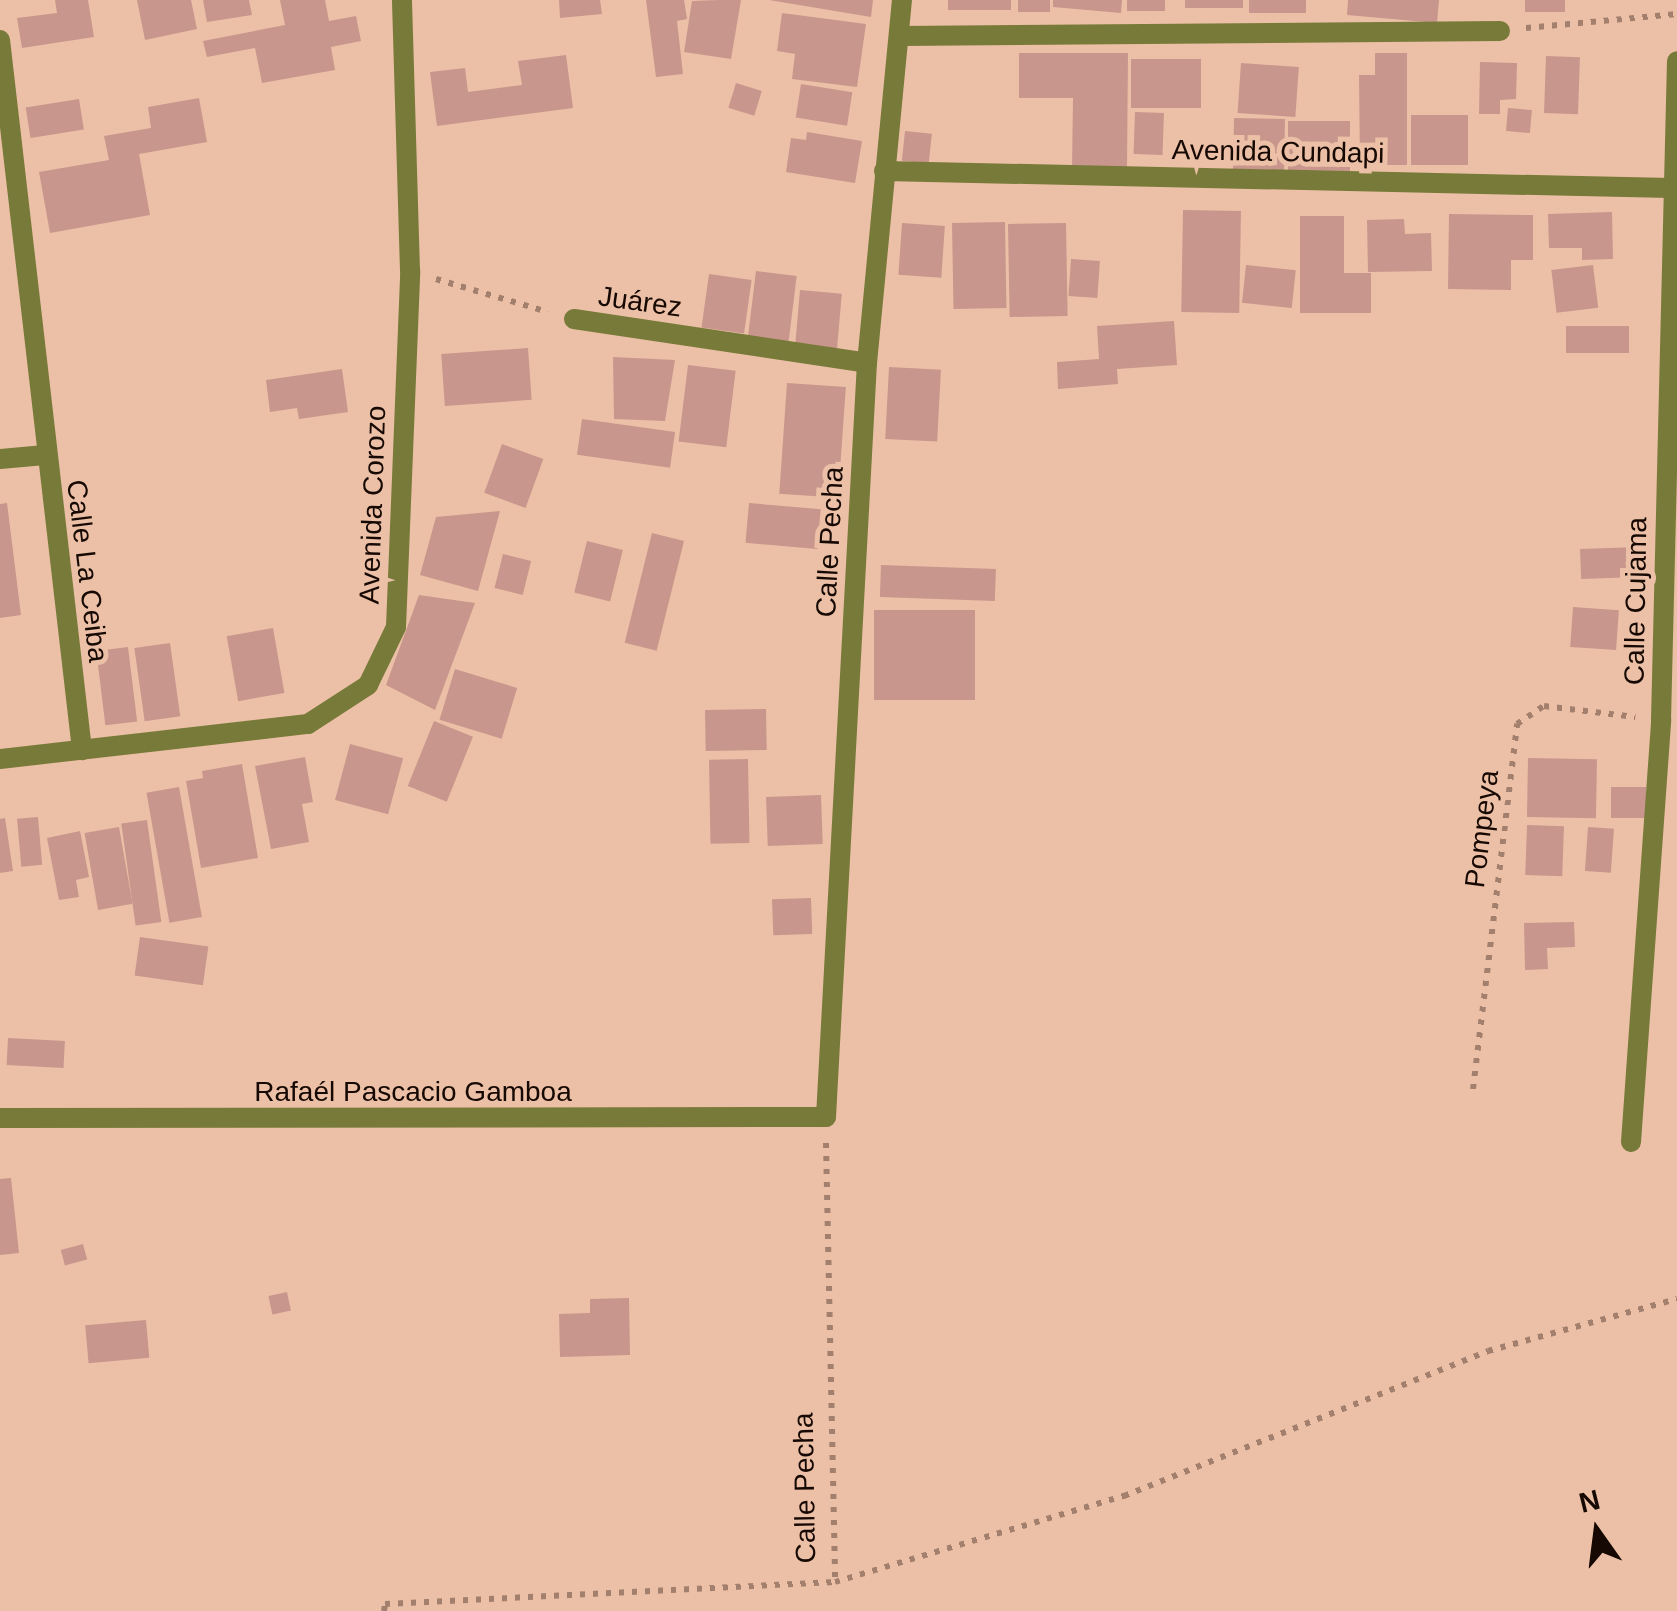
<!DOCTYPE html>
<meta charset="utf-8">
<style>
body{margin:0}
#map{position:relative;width:1677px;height:1611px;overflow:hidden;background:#ecc0a6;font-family:Arial,sans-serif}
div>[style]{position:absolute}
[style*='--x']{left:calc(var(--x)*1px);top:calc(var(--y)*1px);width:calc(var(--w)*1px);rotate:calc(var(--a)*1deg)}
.building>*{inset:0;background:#c8968c;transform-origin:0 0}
.path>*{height:6px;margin-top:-3px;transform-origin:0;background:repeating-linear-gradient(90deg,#a2806d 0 5px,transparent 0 13px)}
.minor>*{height:20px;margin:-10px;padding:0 10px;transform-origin:10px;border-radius:10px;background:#777a38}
span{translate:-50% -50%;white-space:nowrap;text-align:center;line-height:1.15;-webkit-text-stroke:10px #ecc0a6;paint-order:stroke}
.street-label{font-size:28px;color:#160802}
.north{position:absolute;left:1547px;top:1481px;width:100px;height:100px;-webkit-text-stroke:8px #ecc0a6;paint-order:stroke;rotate:346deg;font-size:28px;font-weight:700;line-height:40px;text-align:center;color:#160802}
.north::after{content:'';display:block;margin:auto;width:35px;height:45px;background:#160802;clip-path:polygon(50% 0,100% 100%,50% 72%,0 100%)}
</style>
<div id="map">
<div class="building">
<i style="clip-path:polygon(55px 0,88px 0,94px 37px,22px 48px,17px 18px,57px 13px)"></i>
<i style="clip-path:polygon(137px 0,191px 0,197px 29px,145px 40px)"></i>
<i style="clip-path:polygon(203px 0,249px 0,252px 15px,207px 22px)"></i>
<i style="clip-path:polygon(280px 0,325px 0,329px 21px,356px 16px,361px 41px,331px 47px,335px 70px,262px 83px,255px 48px,207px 57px,203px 41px,285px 25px)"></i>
<i style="clip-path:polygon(559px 0,600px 0,602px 14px,560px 18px)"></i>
<i style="clip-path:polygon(646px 0,684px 0,687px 19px,677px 21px,683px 74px,656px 77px)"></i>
<i style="clip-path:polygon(719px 0,741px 0,731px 59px,684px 52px,692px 1px)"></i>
<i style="clip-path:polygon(769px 0,873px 0,871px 17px)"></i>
<i style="left:948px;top:0;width:63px;height:10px"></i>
<i style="left:1018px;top:0;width:32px;height:12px"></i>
<i style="clip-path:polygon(1053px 0,1122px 0,1121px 13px,1053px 7px)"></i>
<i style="left:1127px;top:0;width:38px;height:11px"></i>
<i style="left:1185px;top:0;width:58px;height:8px"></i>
<i style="left:1249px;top:0;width:57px;height:13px"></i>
<i style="clip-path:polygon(1348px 0,1439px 0,1437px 23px,1347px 15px)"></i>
<i style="left:1525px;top:0;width:40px;height:12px"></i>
<i style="clip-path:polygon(782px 13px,866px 24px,857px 87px,792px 79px,795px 54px,777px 51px)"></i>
<i style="clip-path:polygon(1019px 53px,1128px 53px,1127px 168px,1072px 168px,1073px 98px,1019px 98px)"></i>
<i style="clip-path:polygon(1375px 53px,1407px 53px,1407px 165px,1360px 165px,1359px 75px,1375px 75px)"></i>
<i style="clip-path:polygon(566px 55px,573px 108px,437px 126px,430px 72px,465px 68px,468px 92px,522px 85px,518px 61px)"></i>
<i style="left:1546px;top:56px;width:34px;height:57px;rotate:2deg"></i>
<i style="left:1131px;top:59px;width:70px;height:49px"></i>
<i style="clip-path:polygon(1480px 62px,1517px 63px,1516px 99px,1500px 100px,1500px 114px,1479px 114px)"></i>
<i style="left:1241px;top:63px;width:58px;height:50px;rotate:4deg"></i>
<i style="left:736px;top:83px;width:27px;height:26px;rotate:17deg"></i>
<i style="left:801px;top:84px;width:52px;height:34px;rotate:9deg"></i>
<i style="clip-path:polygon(199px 98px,207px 142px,139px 154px,150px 215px,50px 233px,39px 172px,109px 160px,104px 136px,151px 128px,148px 107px)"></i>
<i style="left:79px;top:99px;width:31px;height:54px;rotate:81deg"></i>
<i style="left:1508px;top:108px;width:24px;height:23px;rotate:5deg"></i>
<i style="left:1135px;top:112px;width:29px;height:42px;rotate:2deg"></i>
<i style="left:1411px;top:115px;width:57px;height:50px"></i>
<i style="left:1234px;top:118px;width:51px;height:55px;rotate:1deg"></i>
<i style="left:1288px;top:121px;width:62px;height:50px"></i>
<i style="left:905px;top:131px;width:27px;height:30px;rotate:6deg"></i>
<i style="clip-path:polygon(807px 132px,862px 141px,855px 183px,786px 172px,791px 138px,806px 140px)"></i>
<i style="left:1183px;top:210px;width:58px;height:102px;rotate:1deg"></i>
<i style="clip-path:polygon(1612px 212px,1613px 259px,1582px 260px,1582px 248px,1549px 248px,1548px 214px)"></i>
<i style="clip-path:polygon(1449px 214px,1533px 215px,1533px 260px,1511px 260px,1511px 290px,1448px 289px)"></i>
<i style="clip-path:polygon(1300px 216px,1344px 216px,1344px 273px,1371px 273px,1371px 313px,1300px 313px)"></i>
<i style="clip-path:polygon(1404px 219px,1405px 234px,1431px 233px,1432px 271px,1368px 272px,1367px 220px)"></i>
<i style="left:1005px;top:222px;width:86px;height:53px;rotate:89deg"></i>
<i style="left:902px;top:223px;width:43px;height:52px;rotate:4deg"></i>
<i style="left:1066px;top:223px;width:93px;height:58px;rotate:89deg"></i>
<i style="left:1071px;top:259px;width:29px;height:37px;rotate:4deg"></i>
<i style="left:1246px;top:265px;width:50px;height:38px;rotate:6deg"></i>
<i style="left:1593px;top:265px;width:43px;height:42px;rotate:83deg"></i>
<i style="left:756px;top:271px;width:41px;height:67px;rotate:7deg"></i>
<i style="left:709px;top:274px;width:43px;height:54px;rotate:8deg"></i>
<i style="left:800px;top:290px;width:42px;height:56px;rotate:5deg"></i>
<i style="clip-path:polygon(1174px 321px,1177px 365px,1117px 369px,1118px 384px,1058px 389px,1057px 362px,1099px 359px,1097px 326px)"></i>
<i style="left:1566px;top:326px;width:63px;height:27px"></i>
<i style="left:528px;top:348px;width:52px;height:87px;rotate:86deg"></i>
<i style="clip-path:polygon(613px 357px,675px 360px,665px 421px,614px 419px)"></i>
<i style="left:688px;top:365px;width:48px;height:77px;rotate:7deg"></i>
<i style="left:889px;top:367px;width:52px;height:72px;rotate:3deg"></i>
<i style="clip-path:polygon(342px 369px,348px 412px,299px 419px,297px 408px,270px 412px,266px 380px)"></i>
<i style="left:787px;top:383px;width:59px;height:111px;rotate:4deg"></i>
<i style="left:582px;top:419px;width:94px;height:36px;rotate:8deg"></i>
<i style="left:502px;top:444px;width:44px;height:52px;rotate:20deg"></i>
<i style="clip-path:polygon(7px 503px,21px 615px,0 618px,0 504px)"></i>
<i style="left:749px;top:503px;width:72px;height:40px;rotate:5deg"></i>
<i style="clip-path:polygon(500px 511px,478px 591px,420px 575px,436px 517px)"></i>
<i style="left:652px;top:533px;width:33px;height:113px;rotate:14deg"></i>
<i style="left:587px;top:541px;width:37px;height:53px;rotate:14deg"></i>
<i style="left:1639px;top:547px;width:30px;height:59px;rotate:88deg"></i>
<i style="left:503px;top:554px;width:29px;height:35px;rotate:14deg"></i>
<i style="left:881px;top:565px;width:115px;height:32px;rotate:2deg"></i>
<i style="clip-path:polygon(419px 595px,475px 603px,435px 710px,386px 685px)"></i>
<i style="left:1573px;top:607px;width:46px;height:40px;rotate:4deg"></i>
<i style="left:874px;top:610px;width:101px;height:90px"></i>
<i style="left:273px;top:628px;width:66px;height:47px;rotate:80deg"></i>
<i style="left:170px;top:643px;width:74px;height:36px;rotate:82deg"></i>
<i style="left:128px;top:647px;width:75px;height:32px;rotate:83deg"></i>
<i style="left:455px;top:669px;width:65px;height:53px;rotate:17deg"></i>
<i style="left:766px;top:709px;width:41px;height:61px;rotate:89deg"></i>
<i style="left:434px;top:721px;width:42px;height:70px;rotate:22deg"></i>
<i style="left:350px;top:744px;width:55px;height:58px;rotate:15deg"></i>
<i style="clip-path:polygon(305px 757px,313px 802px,302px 804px,309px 842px,271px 849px,255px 766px)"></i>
<i style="left:1528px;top:758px;width:69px;height:59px;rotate:1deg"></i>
<i style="left:748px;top:759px;width:84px;height:39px;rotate:89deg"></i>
<i style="clip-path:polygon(242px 764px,258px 858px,201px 868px,186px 781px,203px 778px,202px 771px)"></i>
<i style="left:179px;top:787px;width:132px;height:33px;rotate:80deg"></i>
<i style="left:1611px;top:787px;width:35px;height:31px"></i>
<i style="left:821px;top:795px;width:49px;height:55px;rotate:88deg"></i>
<i style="left:38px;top:817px;width:48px;height:21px;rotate:85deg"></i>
<i style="clip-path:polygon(5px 818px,13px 871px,0 873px,0 819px)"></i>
<i style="left:147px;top:820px;width:103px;height:26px;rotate:82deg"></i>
<i style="left:1527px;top:825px;width:37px;height:50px;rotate:2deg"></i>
<i style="left:119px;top:827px;width:78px;height:35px;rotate:80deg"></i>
<i style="left:1588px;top:827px;width:26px;height:44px;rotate:4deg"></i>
<i style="clip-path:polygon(80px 831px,89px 877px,76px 880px,79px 897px,59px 900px,47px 838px)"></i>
<i style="left:811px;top:898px;width:36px;height:39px;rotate:88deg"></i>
<i style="clip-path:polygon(1574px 922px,1575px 947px,1547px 948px,1548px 969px,1525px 970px,1524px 923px)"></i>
<i style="left:140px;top:937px;width:69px;height:39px;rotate:8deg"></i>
<i style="left:8px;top:1038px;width:57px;height:27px;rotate:3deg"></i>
<i style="clip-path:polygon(11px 1178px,19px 1253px,0 1255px,0 1179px)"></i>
<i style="left:83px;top:1244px;width:16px;height:23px;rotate:75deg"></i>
<i style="left:287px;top:1292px;width:19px;height:19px;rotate:78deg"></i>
<i style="clip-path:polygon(629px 1298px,630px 1355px,560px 1357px,559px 1314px,590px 1313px,590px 1299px)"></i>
<i style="left:146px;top:1320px;width:38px;height:61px;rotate:85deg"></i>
</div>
<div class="path">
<i style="--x:1526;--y:28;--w:152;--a:-5.3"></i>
<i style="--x:436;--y:279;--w:117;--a:16.4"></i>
<i style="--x:1473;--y:1089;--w:368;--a:-83.1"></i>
<i style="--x:1517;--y:724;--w:32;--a:-34"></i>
<i style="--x:1544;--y:706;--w:92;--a:6.9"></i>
<i style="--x:826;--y:1143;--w:439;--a:88.8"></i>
<i style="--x:384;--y:1611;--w:7;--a:-82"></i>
<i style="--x:385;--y:1604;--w:451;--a:-2.8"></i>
<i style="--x:835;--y:1582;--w:302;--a:-16.6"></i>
<i style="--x:1124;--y:1496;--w:392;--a:-21.7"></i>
<i style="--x:1488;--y:1351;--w:196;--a:-15.4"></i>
</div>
<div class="minor">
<i style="--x:900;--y:36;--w:600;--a:-0.48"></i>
<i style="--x:0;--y:40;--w:715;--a:83.41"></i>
<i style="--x:884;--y:171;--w:787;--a:1.24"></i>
<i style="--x:574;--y:319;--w:296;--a:8.5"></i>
<i style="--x:0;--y:459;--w:45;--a:-5.1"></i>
<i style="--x:0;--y:759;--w:310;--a:-6.5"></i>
<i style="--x:308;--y:724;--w:72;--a:-33"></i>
<i style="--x:368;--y:685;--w:64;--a:-64.2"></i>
<i style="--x:396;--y:627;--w:356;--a:-87.7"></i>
<i style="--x:410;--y:271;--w:271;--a:-91.7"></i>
<i style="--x:0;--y:1118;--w:826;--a:-0.07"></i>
<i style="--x:826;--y:1117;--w:755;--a:-86.89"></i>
<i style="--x:867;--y:363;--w:365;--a:-84.5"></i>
<i style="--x:1631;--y:1142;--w:423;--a:-85.9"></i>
<i style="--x:1661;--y:720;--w:659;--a:-88.61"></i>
</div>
<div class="street-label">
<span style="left:1278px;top:152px;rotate:1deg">Avenida Cundapi</span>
<span style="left:640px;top:302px;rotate:8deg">Juárez</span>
<span style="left:373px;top:505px;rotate:-88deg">Avenida Corozo</span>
<span style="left:830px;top:542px;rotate:-87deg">Calle Pecha</span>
<span style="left:87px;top:571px;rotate:83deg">Calle La Ceiba</span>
<span style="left:1636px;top:601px;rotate:-89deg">Calle Cujama</span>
<span style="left:1482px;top:829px;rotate:-83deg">Pompeya</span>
<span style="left:413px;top:1092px">Rafaél Pascacio Gamboa</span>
<span style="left:805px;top:1488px;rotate:-91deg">Calle Pecha</span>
</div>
<div class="north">N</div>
</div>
